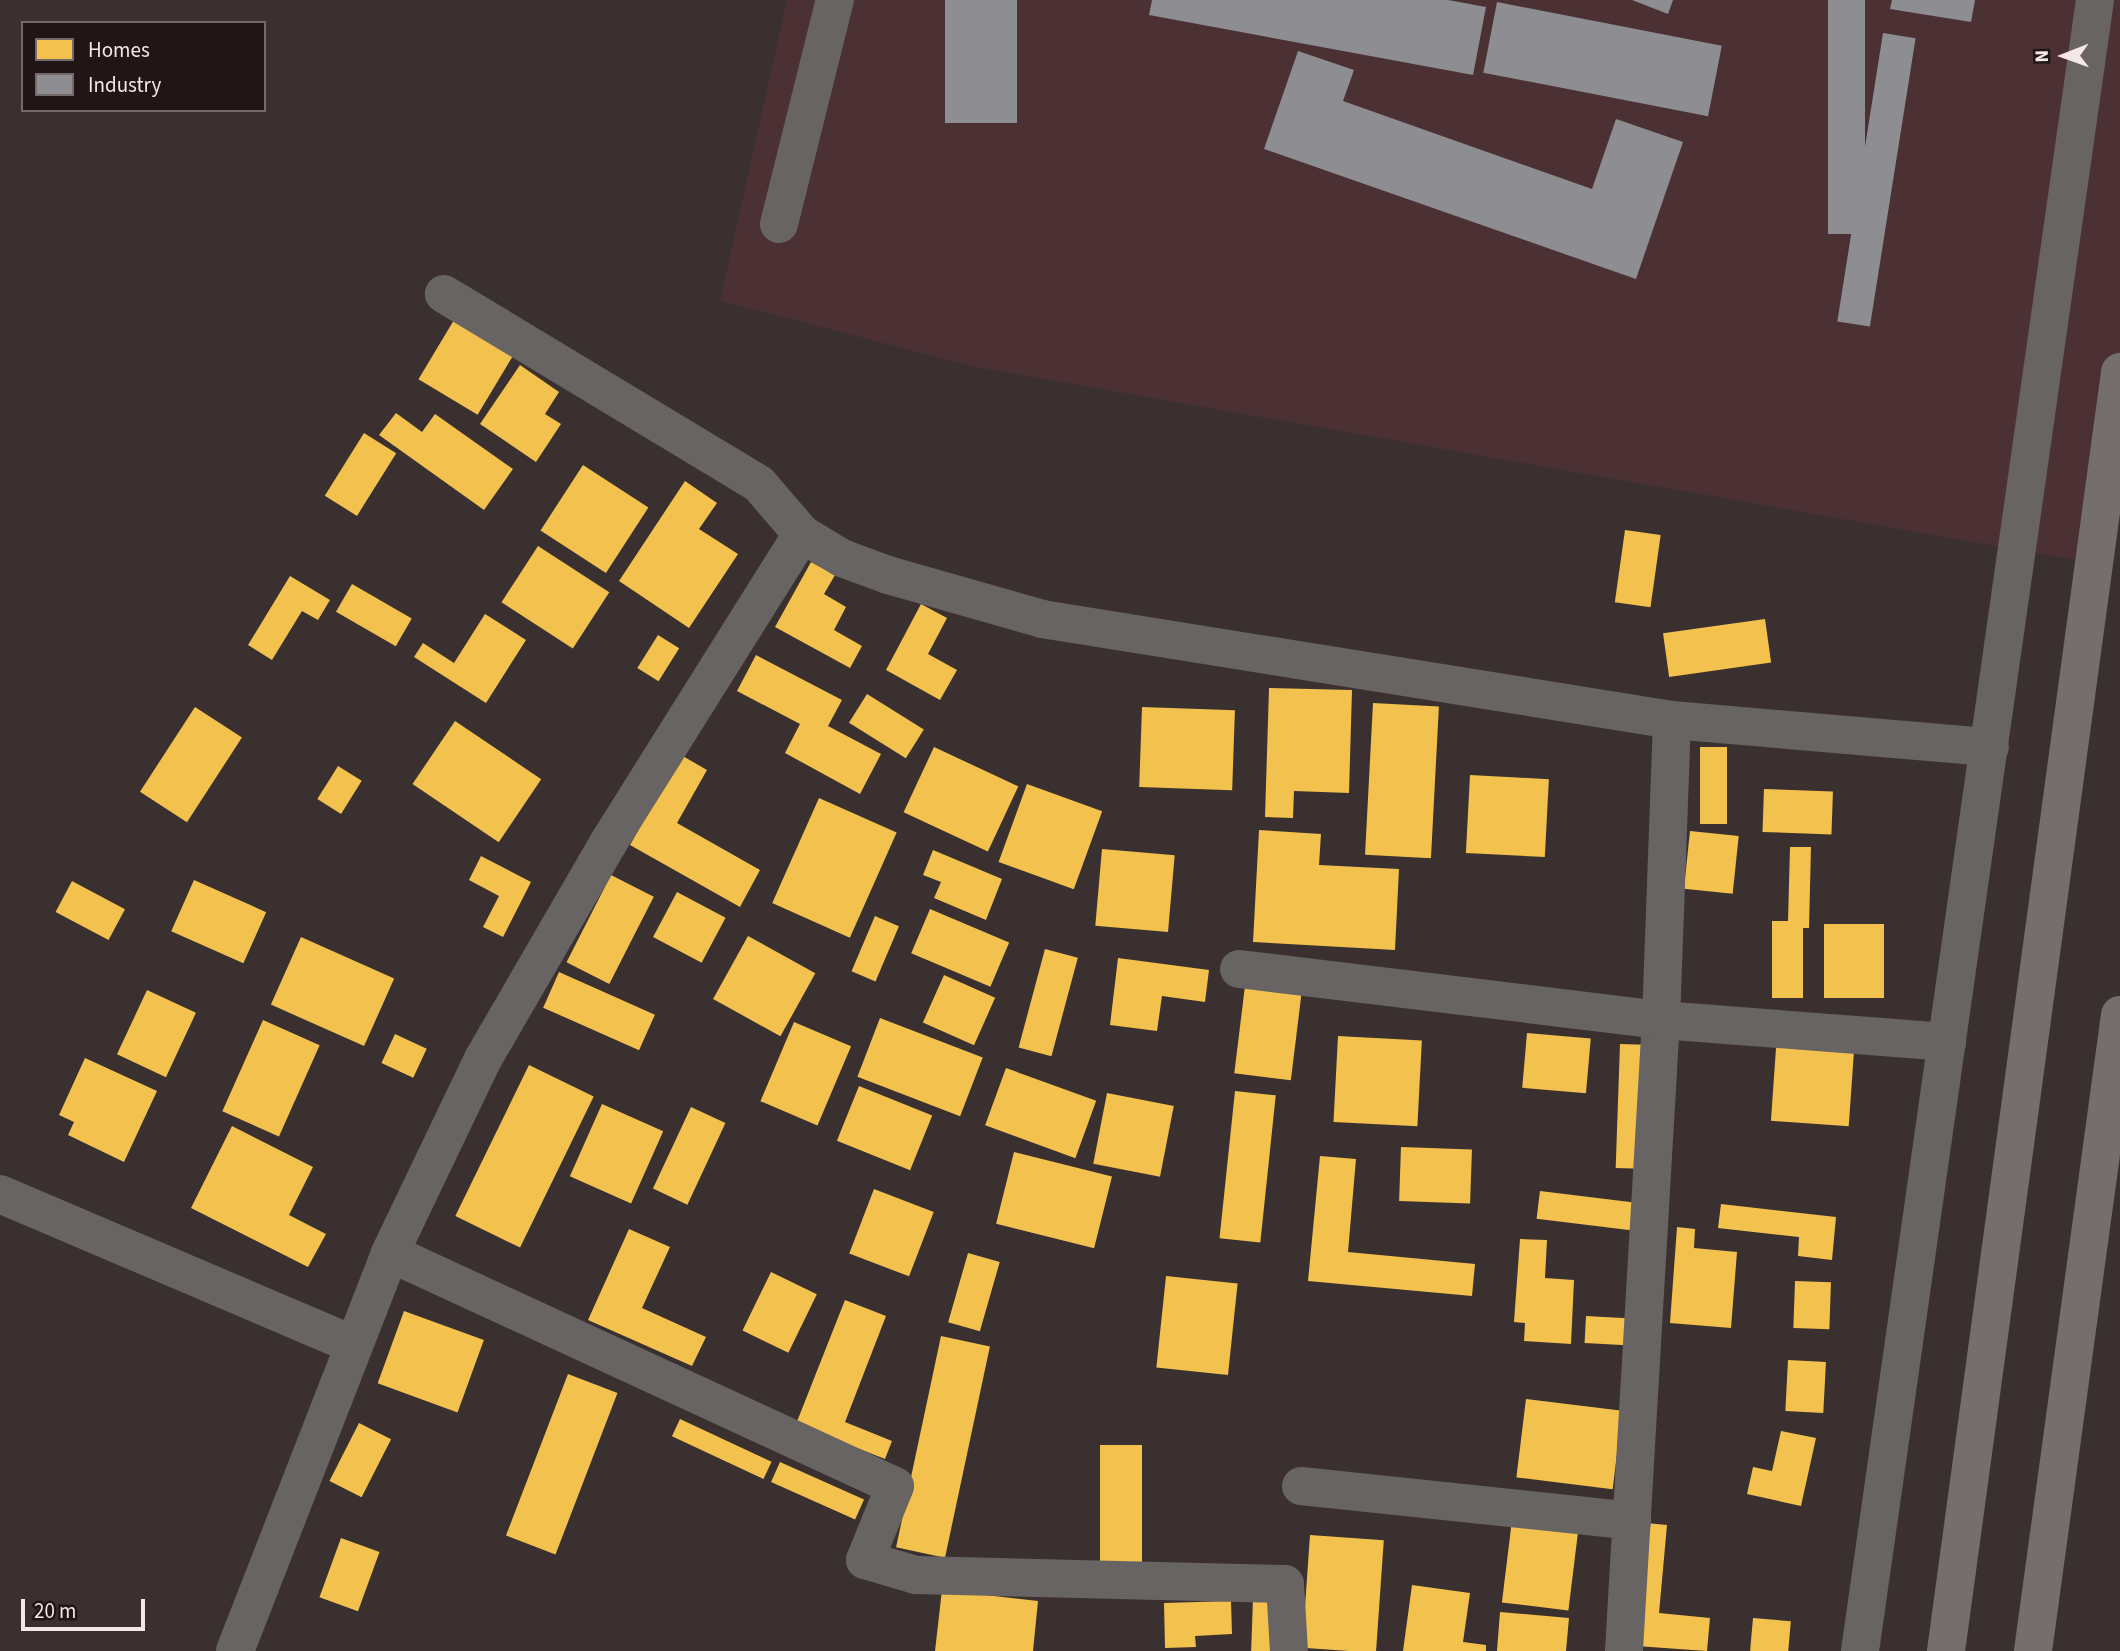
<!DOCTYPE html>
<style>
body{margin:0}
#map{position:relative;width:2120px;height:1651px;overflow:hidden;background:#3b3030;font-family:"Source Sans 3",sans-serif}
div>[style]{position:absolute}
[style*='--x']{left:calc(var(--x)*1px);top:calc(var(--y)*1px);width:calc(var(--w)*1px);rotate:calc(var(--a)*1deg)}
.built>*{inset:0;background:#4b3133}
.homes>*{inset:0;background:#f2c14e;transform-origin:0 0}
.industry>*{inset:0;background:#8d8d92;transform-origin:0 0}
.minor>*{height:38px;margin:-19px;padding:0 19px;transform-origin:19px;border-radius:19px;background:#686464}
.major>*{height:38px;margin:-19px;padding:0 19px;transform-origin:19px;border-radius:19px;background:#746e6e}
span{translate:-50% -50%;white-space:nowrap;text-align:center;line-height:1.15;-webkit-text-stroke:7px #201617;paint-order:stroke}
.legend{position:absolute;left:21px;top:21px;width:245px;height:91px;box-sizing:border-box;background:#201617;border:2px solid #756a6a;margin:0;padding:9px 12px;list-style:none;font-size:21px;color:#f5e7e7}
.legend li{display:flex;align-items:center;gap:14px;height:35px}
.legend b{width:35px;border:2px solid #756a6a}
.north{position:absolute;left:2029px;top:21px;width:70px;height:70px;-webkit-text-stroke:5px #201617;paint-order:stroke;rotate:269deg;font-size:19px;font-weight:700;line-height:28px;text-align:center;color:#f5e7e7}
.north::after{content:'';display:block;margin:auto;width:24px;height:32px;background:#f5e7e7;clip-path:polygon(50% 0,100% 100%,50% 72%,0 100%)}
.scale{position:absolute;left:21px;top:1599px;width:124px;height:32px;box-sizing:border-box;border:4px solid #f5e7e7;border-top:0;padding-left:9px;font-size:21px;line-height:24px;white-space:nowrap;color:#f5e7e7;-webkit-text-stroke:5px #201617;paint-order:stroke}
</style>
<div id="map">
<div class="built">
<i style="clip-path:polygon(787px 0,2120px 0,2120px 372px,2093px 563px,976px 367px,720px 301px)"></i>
</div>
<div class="homes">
<i style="left:454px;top:320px;width:69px;height:69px;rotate:31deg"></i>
<i style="clip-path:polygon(520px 365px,559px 392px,545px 414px,561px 424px,536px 462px,480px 424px)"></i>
<i style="clip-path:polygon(396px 413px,422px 432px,435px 414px,513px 469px,484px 510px,379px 435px)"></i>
<i style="left:364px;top:433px;width:38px;height:74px;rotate:32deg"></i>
<i style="left:583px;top:465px;width:78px;height:78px;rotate:33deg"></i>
<i style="clip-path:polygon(685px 481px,717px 503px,699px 529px,738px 554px,689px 628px,619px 581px)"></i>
<i style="left:1625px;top:530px;width:36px;height:73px;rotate:8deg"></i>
<i style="left:538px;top:546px;width:85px;height:67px;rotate:33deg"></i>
<i style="clip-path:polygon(811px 562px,835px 575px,824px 594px,846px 607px,834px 630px,862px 646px,850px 668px,775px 627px)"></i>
<i style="clip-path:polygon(290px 576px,330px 600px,318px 620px,302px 611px,272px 660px,248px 645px)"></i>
<i style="left:352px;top:584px;width:69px;height:32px;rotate:30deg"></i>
<i style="clip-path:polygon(921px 604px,947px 618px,928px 654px,957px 670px,940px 700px,886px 670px)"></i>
<i style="clip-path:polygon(485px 614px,526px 640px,486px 703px,414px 657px,423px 643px,454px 663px)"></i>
<i style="left:1765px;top:619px;width:44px;height:103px;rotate:82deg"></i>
<i style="left:658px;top:635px;width:25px;height:39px;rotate:32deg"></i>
<i style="clip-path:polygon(756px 655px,842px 700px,828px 726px,881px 754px,860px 794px,785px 753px,800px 724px,737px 691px)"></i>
<i style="clip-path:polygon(1269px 688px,1352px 690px,1349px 793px,1294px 791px,1293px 818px,1265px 817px)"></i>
<i style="left:867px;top:694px;width:67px;height:34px;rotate:32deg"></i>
<i style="left:1373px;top:703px;width:66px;height:152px;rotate:3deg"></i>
<i style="left:195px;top:707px;width:56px;height:101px;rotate:33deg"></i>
<i style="left:1142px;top:707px;width:93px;height:80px;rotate:2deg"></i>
<i style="left:455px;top:721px;width:104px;height:76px;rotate:34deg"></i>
<i style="left:934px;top:747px;width:93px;height:72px;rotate:25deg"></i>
<i style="left:1700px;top:747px;width:27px;height:77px"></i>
<i style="clip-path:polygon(681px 755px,707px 770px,677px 823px,760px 870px,740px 907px,630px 845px)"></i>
<i style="left:338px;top:766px;width:28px;height:39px;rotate:32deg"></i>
<i style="left:1470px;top:775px;width:79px;height:78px;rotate:3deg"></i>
<i style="left:1027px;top:784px;width:80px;height:83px;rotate:20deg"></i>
<i style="left:1764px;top:789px;width:69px;height:43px;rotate:2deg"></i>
<i style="left:819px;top:798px;width:85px;height:115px;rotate:24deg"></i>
<i style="clip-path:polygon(1259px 830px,1321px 834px,1319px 865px,1399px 869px,1395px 950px,1253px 942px)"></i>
<i style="left:1690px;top:831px;width:49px;height:58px;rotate:6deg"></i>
<i style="clip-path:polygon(1790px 847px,1811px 847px,1809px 928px,1803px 928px,1803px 998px,1772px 998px,1772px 921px,1788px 921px)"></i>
<i style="left:1102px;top:849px;width:73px;height:77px;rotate:5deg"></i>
<i style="clip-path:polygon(933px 850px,1002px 879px,986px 920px,934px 898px,941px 882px,923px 875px)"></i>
<i style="clip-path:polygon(481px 856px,531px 882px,503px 937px,483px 927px,499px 896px,469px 880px)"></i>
<i style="left:611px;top:875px;width:48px;height:98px;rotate:27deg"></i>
<i style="left:194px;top:880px;width:79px;height:56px;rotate:24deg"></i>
<i style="left:72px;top:881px;width:60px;height:35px;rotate:28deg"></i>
<i style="left:677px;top:892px;width:55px;height:51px;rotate:28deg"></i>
<i style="left:930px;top:909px;width:86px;height:48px;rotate:23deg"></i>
<i style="left:875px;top:916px;width:26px;height:60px;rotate:23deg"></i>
<i style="left:1824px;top:924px;width:60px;height:74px"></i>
<i style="left:748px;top:936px;width:77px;height:72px;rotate:29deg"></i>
<i style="left:301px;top:937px;width:102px;height:74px;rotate:24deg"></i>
<i style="left:1045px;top:949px;width:34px;height:102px;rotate:15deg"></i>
<i style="clip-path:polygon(1118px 958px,1209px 970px,1205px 1002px,1162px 996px,1157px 1031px,1110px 1025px)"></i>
<i style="left:559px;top:972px;width:105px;height:39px;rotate:24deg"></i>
<i style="left:944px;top:975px;width:56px;height:52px;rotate:24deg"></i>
<i style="left:1245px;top:986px;width:57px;height:88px;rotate:7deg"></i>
<i style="left:147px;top:990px;width:54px;height:71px;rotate:25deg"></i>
<i style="left:880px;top:1018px;width:110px;height:63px;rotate:21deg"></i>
<i style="left:263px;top:1020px;width:62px;height:100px;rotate:24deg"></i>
<i style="left:794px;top:1022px;width:62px;height:86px;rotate:23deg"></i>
<i style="left:1527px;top:1033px;width:64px;height:55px;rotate:5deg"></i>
<i style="left:395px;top:1034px;width:35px;height:32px;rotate:25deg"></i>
<i style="left:1777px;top:1034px;width:78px;height:87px;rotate:4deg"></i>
<i style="left:1338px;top:1036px;width:84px;height:86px;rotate:3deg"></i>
<i style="left:1620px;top:1044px;width:25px;height:124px;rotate:2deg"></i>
<i style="clip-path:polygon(85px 1058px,157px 1091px,124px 1162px,68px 1135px,74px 1122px,59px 1115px)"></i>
<i style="left:529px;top:1065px;width:72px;height:168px;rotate:26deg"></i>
<i style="left:1006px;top:1068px;width:96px;height:61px;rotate:20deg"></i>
<i style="left:859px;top:1086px;width:79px;height:59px;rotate:22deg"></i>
<i style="left:1235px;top:1091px;width:41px;height:148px;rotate:6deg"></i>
<i style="left:1107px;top:1093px;width:68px;height:72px;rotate:11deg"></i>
<i style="left:602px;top:1104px;width:67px;height:79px;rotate:24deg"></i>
<i style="left:691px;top:1107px;width:38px;height:90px;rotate:25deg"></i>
<i style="clip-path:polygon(232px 1126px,313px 1167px,289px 1215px,326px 1234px,308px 1267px,191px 1208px)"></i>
<i style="left:1401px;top:1147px;width:71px;height:54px;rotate:2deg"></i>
<i style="left:1014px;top:1152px;width:101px;height:74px;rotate:14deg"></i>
<i style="clip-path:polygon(1320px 1156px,1356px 1159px,1348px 1252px,1475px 1264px,1472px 1296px,1308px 1281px)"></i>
<i style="left:874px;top:1189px;width:64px;height:69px;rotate:21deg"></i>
<i style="left:1540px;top:1191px;width:95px;height:28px;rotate:7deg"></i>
<i style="clip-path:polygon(1721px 1204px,1836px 1217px,1832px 1260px,1798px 1256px,1799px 1237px,1718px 1228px)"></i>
<i style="clip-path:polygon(1677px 1227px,1695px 1229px,1694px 1248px,1737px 1252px,1731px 1328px,1670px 1323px)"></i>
<i style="clip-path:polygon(629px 1229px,670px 1247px,642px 1308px,706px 1337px,692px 1366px,588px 1320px)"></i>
<i style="clip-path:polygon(1520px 1239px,1547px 1240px,1545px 1278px,1574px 1280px,1571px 1344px,1524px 1341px,1525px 1323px,1514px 1322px)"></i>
<i style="left:968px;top:1253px;width:33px;height:72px;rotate:16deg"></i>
<i style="left:771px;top:1272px;width:51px;height:65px;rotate:26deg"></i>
<i style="left:1166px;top:1276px;width:72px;height:92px;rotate:6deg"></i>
<i style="left:1795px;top:1281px;width:36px;height:47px;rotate:2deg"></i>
<i style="clip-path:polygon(845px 1300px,886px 1316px,845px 1422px,892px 1441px,885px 1459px,796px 1424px)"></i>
<i style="left:404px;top:1311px;width:85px;height:77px;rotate:20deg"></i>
<i style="left:1586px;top:1316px;width:51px;height:27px;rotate:3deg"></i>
<i style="left:941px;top:1336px;width:50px;height:216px;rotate:12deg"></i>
<i style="left:1788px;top:1360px;width:38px;height:51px;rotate:3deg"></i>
<i style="left:568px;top:1374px;width:53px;height:173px;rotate:21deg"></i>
<i style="left:1526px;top:1399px;width:97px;height:79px;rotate:7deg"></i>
<i style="left:680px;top:1419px;width:101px;height:19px;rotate:25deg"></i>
<i style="left:359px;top:1423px;width:36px;height:65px;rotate:27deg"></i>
<i style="clip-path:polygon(1781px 1431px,1816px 1438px,1801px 1506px,1747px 1494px,1753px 1467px,1772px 1471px)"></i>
<i style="left:1100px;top:1445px;width:42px;height:126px"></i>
<i style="left:780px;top:1462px;width:92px;height:22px;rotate:24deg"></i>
<i style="left:1512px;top:1520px;width:67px;height:83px;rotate:7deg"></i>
<i style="clip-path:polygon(1646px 1523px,1667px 1525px,1659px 1613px,1710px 1618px,1707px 1651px,1636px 1646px)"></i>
<i style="left:1310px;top:1535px;width:74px;height:113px;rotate:4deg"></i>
<i style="left:341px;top:1538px;width:41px;height:63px;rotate:20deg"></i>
<i style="clip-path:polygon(1412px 1585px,1470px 1593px,1463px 1642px,1486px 1645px,1486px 1651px,1403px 1651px)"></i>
<i style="clip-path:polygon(942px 1590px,1038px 1601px,1033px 1651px,935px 1651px)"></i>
<i style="left:1253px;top:1598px;width:29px;height:53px;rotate:2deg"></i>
<i style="clip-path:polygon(1231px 1601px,1232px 1634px,1195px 1636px,1196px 1647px,1165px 1648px,1164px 1603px)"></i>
<i style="clip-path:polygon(1500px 1612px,1569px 1618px,1566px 1651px,1497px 1651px)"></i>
<i style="left:1753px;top:1618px;width:38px;height:33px;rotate:5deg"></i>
</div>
<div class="industry">
<i style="left:945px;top:0;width:72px;height:123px"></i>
<i style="clip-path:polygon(1152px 0,1448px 0,1486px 7px,1473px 75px,1149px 15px)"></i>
<i style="clip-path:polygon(1632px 0,1673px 0,1668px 14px)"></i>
<i style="left:1828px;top:0;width:37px;height:234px"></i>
<i style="clip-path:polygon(1892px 0,1975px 0,1971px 22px,1890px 9px)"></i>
<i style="left:1497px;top:2px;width:229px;height:72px;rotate:11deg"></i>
<i style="left:1883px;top:33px;width:33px;height:292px;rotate:9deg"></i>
<i style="clip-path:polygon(1298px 51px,1354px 70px,1343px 101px,1592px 189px,1616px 119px,1683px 142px,1636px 279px,1264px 149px)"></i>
</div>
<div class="minor">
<i style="--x:779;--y:224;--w:231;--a:-76"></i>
<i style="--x:802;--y:534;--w:47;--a:31"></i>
<i style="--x:842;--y:558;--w:49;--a:20.3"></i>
<i style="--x:888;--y:575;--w:160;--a:15.9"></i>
<i style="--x:1042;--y:619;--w:638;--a:9.11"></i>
<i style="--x:1672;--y:720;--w:300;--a:92.1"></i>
<i style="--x:1661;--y:1020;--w:632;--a:93.36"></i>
<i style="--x:1672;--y:720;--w:319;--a:4.9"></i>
<i style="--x:1239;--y:969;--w:425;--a:6.9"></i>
<i style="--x:1661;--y:1020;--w:287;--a:4.4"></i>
<i style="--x:0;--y:1194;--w:385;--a:23.1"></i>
<i style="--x:390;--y:1253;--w:556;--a:24.77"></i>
<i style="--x:895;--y:1486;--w:80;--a:112.1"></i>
<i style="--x:865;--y:1560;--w:53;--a:16.4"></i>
<i style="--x:916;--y:1575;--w:369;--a:1.4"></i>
<i style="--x:1285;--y:1584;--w:67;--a:86.6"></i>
<i style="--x:1301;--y:1486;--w:333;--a:6"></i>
<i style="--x:235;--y:1651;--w:427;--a:-68.7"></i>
<i style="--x:390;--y:1253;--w:215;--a:-64.4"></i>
<i style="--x:483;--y:1059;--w:253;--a:-59.9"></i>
<i style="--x:610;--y:840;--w:361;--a:-57.9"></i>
<i style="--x:802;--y:534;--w:66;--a:-130.7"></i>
<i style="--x:759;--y:484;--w:368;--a:-148.9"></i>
<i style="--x:1860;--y:1651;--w:1668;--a:-81.9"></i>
</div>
<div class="major">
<i style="--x:1946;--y:1651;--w:1291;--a:-82.25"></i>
<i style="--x:2033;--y:1651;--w:642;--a:-82.21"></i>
</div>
<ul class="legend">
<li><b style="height:19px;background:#f2c14e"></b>Homes</li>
<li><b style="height:19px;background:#8d8d92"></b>Industry</li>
</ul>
<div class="north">N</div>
<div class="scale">20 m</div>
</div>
